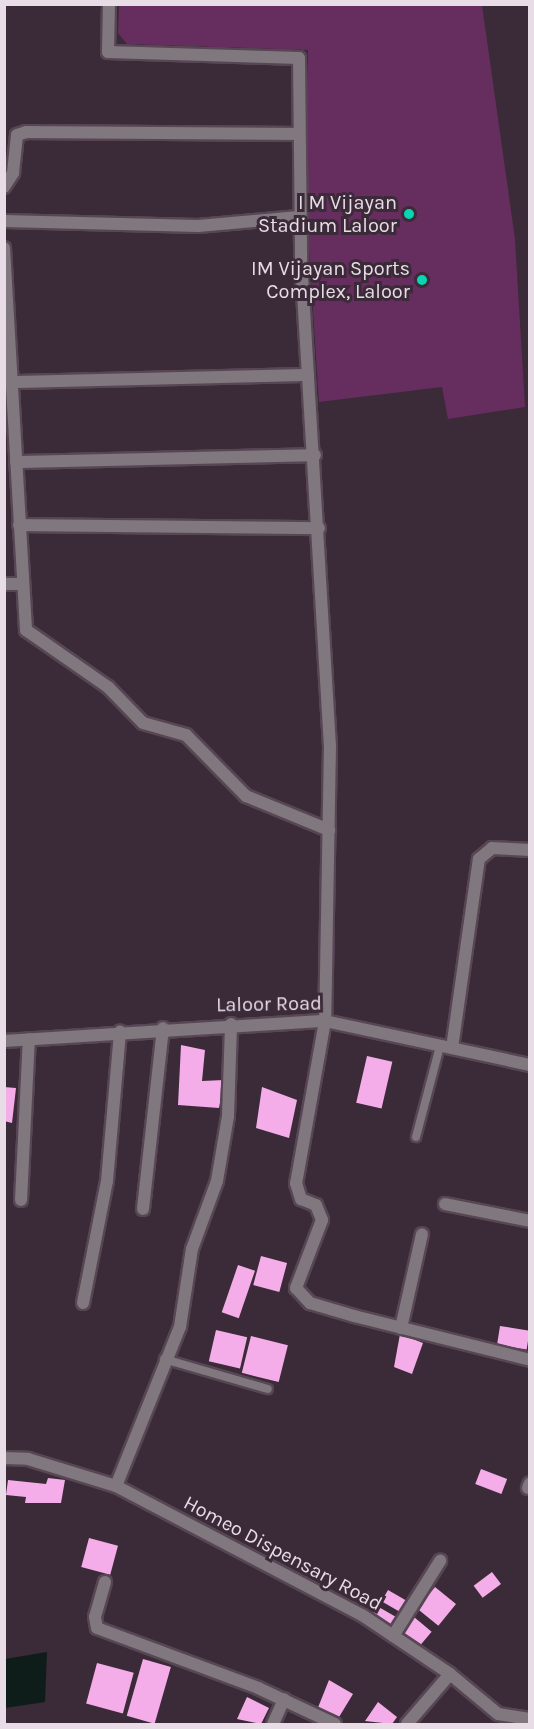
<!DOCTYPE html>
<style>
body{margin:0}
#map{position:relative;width:534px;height:1729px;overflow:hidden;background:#3b2a38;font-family:Karla,sans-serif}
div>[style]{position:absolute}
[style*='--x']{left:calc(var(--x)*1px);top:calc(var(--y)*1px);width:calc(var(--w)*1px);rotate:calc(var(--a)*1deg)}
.green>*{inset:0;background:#652e5e}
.water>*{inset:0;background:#0e1d1a}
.building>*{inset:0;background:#f4ade9;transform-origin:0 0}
.roads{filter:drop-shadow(2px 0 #574654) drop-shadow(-2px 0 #574654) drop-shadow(0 2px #574654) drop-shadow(0 -2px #574654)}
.service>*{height:8px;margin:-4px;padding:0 4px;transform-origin:4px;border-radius:4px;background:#81777f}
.minor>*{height:12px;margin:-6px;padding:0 6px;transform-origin:6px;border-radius:6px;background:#81777f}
.tertiary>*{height:12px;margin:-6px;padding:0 6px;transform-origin:6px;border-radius:6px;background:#81777f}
.dots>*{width:16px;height:16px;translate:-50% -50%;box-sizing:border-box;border:3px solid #3b2a38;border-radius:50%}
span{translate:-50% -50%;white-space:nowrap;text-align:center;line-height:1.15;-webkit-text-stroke:6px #3b2a38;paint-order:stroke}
.poi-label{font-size:20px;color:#e8dce6}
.right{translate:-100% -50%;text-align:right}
.street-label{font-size:20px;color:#e8dce6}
.frame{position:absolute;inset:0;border:6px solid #e8dce6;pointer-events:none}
</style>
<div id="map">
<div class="green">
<i style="clip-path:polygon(119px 5px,482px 5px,515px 239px,525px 407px,448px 419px,442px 387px,319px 402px,305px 189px,308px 50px,127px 44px,118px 33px)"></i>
</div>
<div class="water">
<i style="clip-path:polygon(47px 1652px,45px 1702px,5px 1708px,5px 1659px)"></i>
</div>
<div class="building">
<i style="clip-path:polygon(181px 1045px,205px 1050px,202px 1081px,224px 1080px,219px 1108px,178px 1105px)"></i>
<i style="left:367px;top:1056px;width:26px;height:48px;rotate:13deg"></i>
<i style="clip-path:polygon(4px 1087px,16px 1088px,12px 1123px,4px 1121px)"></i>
<i style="clip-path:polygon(262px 1087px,297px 1100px,289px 1138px,256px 1128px)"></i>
<i style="left:261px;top:1256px;width:27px;height:30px;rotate:15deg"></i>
<i style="left:238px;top:1265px;width:18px;height:50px;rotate:19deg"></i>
<i style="left:500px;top:1326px;width:30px;height:19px;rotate:9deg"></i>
<i style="left:216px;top:1330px;width:32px;height:32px;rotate:13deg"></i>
<i style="clip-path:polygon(400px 1334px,423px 1343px,412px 1374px,394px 1367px)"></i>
<i style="left:251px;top:1336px;width:38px;height:38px;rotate:14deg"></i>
<i style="left:481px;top:1469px;width:28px;height:16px;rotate:21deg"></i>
<i style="clip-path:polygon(48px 1478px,65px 1480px,61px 1503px,25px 1503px,26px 1497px,6px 1495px,8px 1480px,46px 1484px)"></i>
<i style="left:89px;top:1538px;width:30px;height:30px;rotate:15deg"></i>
<i style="left:492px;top:1572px;width:15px;height:23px;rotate:53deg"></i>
<i style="left:435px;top:1587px;width:27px;height:28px;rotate:39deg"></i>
<i style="left:388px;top:1590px;width:24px;height:13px;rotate:30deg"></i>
<i style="left:377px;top:1606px;width:24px;height:12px;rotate:30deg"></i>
<i style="left:414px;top:1617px;width:23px;height:20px;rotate:40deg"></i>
<i style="left:143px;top:1659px;width:29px;height:59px;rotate:16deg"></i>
<i style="left:97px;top:1663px;width:38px;height:42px;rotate:15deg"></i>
<i style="clip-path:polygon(329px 1680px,353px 1694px,336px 1722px,317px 1710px)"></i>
<i style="clip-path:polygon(247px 1697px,269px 1708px,261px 1724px,237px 1719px)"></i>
<i style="clip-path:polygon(378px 1702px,397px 1717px,392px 1724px,365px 1721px)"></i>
</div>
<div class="roads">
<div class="service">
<i style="--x:416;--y:1137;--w:94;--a:-75.2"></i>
<i style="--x:164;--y:1359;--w:108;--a:16.1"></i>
</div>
<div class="minor">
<i style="--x:109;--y:4;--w:48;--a:91.2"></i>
<i style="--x:108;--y:52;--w:191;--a:1.8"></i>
<i style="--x:299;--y:58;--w:201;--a:89.4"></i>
<i style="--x:301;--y:259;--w:487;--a:86.6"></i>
<i style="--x:330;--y:745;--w:276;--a:91"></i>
<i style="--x:325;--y:1021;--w:165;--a:100.1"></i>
<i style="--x:296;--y:1183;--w:17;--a:73"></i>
<i style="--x:301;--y:1199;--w:16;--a:22"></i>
<i style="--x:316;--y:1205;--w:16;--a:68"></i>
<i style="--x:322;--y:1220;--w:73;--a:110.9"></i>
<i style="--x:296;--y:1288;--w:21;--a:47"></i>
<i style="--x:310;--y:1303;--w:46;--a:16.5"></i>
<i style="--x:354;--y:1316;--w:181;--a:14"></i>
<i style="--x:4;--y:187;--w:17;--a:-57"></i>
<i style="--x:13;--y:173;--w:38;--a:-84"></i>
<i style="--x:17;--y:135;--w:9;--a:-18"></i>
<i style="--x:26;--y:132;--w:270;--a:0.4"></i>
<i style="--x:4;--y:221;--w:194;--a:1.5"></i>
<i style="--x:198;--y:226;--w:101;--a:-5.1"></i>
<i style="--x:4;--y:248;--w:383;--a:86.7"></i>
<i style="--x:26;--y:630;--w:100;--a:34.8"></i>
<i style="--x:108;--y:687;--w:50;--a:45.8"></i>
<i style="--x:143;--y:723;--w:45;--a:15.6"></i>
<i style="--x:186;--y:735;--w:86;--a:45.5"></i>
<i style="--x:246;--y:796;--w:90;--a:22.3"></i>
<i style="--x:13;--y:382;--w:295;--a:-1.4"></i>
<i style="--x:16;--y:462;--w:299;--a:-1.3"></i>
<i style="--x:19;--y:525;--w:300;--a:0.6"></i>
<i style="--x:4;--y:584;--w:15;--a:0"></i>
<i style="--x:452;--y:1048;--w:191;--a:-81.9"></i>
<i style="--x:479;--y:859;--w:17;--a:-40"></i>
<i style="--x:492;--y:848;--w:38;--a:3"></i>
<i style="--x:21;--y:1200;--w:161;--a:-87.2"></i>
<i style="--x:445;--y:1204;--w:87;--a:11.3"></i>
<i style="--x:143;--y:1209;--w:182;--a:-83.7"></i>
<i style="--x:83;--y:1303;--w:124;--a:-78.9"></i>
<i style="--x:107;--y:1181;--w:150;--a:-85"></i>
<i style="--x:401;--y:1328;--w:96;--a:-77.4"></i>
<i style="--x:4;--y:1458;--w:24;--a:2"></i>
<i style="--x:28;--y:1459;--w:92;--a:17.1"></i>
<i style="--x:116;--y:1486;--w:278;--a:27.7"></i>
<i style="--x:362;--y:1615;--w:106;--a:33.8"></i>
<i style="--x:450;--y:1674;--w:62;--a:39.8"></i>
<i style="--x:498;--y:1714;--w:32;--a:9"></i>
<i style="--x:116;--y:1486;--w:171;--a:-68.1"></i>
<i style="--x:180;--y:1327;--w:79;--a:-81.3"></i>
<i style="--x:192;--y:1249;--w:72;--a:-69.8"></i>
<i style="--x:217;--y:1181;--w:66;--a:-80.4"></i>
<i style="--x:228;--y:1116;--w:92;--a:-88.1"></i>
<i style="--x:528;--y:1488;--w:5;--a:-68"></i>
<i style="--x:105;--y:1582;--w:36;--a:106"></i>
<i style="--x:95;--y:1617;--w:11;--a:80"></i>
<i style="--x:97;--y:1628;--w:172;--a:20.4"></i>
<i style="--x:258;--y:1688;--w:85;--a:25.1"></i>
<i style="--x:393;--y:1636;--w:89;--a:-57.9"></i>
<i style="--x:273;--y:1724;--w:27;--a:-66"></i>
<i style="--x:407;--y:1724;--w:66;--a:-49.3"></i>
</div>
<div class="tertiary">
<i style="--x:4;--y:1041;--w:322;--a:-3.6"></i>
<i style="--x:325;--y:1021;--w:210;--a:12.1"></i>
</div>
</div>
<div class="dots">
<i style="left:409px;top:214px;background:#09d5b5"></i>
<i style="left:422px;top:280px;background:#09d5b5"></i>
</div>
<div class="poi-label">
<span class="right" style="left:397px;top:214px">I M Vijayan<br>Stadium Laloor</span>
<span class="right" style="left:410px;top:280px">IM Vijayan Sports<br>Complex, Laloor</span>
</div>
<div class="street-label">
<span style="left:269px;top:1004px;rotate:-1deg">Laloor Road</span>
<span style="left:283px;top:1553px;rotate:28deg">Homeo Dispensary Road</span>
</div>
<div class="frame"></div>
</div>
